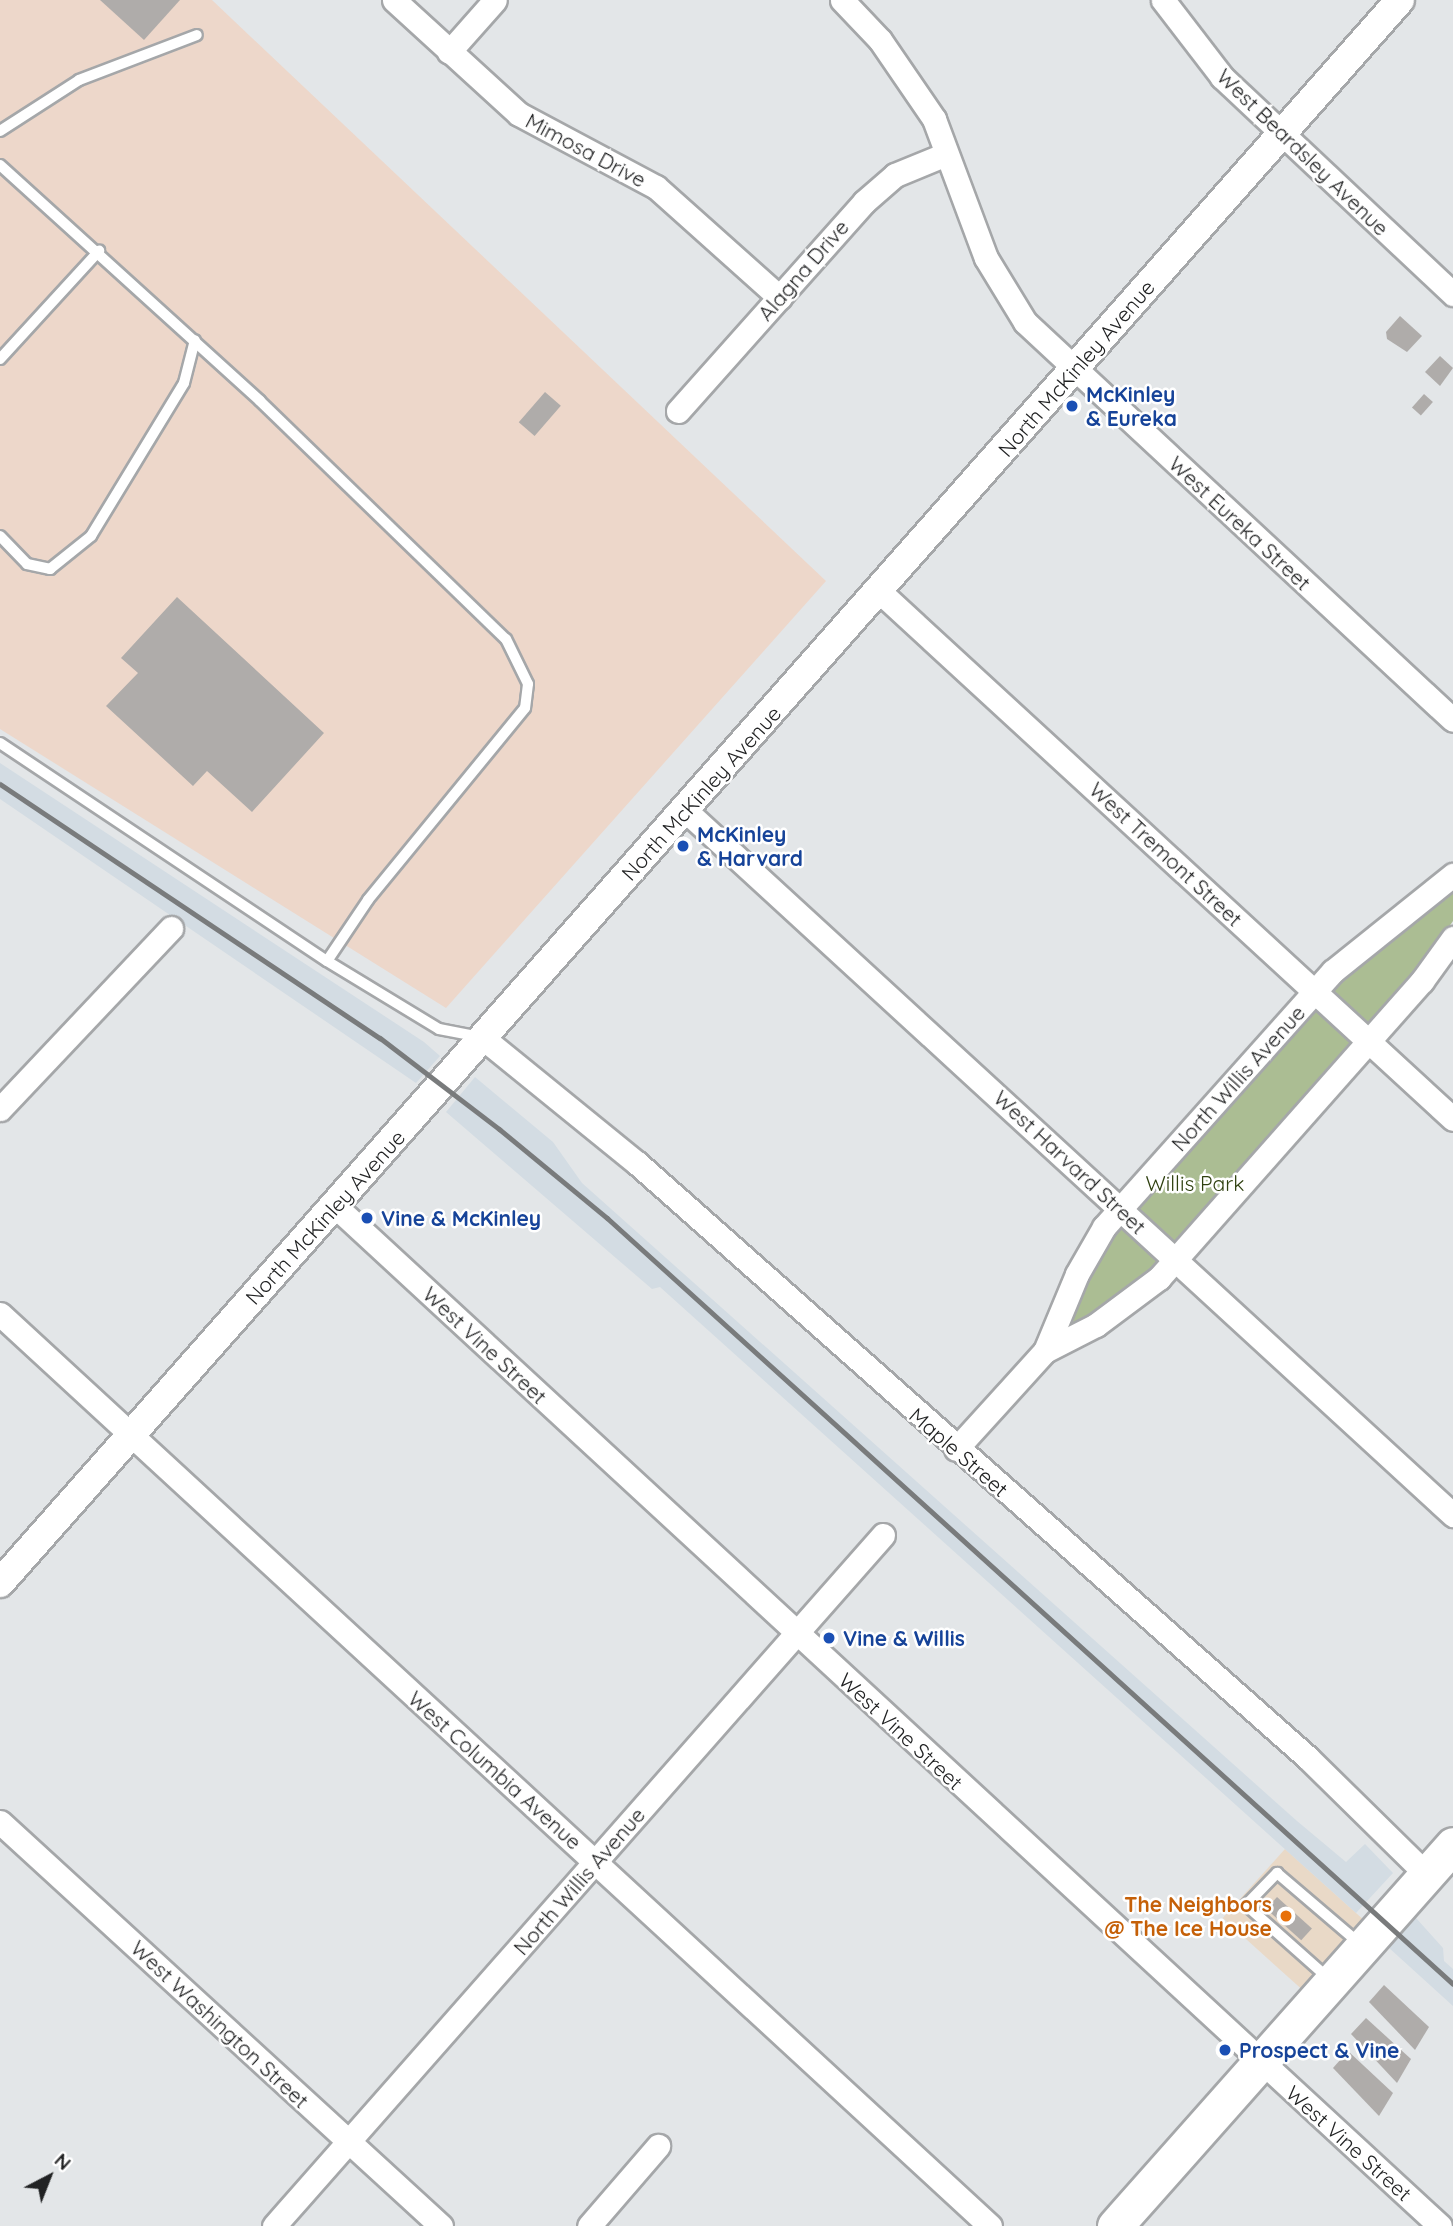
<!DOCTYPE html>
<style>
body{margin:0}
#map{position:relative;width:1453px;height:2226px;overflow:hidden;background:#e3e6e8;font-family:Quicksand,sans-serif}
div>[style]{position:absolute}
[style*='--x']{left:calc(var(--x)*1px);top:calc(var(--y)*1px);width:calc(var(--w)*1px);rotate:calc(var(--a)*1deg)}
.commercial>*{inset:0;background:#e9d9c7;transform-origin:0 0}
.industrial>*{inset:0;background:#edd7ca}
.built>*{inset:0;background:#d3dce3}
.green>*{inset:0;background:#abbd93}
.building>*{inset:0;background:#afacaa;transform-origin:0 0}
.roads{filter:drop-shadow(2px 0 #a5a7a9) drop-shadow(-2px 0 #a5a7a9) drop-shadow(0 2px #a5a7a9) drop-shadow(0 -2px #a5a7a9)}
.service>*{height:10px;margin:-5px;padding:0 5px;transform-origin:5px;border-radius:5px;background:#fff}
.minor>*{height:23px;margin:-11.5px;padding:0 11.5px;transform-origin:11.5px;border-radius:11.5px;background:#fff}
.tertiary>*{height:28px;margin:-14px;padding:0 14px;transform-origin:14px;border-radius:14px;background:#fff}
.primary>*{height:35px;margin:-17.5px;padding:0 17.5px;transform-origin:17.5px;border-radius:17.5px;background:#fff}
.rail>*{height:5px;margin:-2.5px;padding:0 2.5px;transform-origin:2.5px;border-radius:2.5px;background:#797b7c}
.dots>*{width:19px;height:19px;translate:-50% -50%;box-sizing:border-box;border:4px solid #fff;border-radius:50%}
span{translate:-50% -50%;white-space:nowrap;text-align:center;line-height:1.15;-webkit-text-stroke:5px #fff;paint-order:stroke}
.street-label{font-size:21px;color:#212223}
.transit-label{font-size:21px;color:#164399;font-weight:700}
.left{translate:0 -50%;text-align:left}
.park-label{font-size:21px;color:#2f4010}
.food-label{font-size:21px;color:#c56008;font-weight:700}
.right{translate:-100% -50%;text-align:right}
.north{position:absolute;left:14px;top:2142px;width:70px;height:70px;-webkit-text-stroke:5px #fff;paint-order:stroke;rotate:42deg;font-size:19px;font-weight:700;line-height:28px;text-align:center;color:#212223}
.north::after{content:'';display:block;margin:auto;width:24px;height:32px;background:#212223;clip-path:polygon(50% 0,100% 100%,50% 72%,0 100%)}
</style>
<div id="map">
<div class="commercial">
<i style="left:1285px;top:1849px;width:106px;height:93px;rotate:42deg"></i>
</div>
<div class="industrial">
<i style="clip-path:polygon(0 0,212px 0,826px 581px,446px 1008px,0 729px)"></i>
</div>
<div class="built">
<i style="clip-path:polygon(0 763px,424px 1042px,440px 1056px,416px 1083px,0 799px)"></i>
<i style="clip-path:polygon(475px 1077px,553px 1142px,582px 1183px,1297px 1821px,1346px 1862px,1365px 1844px,1393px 1873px,1356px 1913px,660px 1287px,652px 1289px,446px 1112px)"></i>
<i style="clip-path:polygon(1416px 1918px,1443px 1948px,1444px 1961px,1453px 1969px,1453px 2006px,1388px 1947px)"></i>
</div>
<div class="green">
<i style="clip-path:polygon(1453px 887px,1453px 921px,1413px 978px,1146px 1277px,1078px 1324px,1073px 1322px,1075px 1301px,1105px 1246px,1152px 1187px,1353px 964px)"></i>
</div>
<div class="building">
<i style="clip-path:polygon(100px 0,180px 0,144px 40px)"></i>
<i style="clip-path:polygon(1400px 316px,1422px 336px,1407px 352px,1387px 339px,1386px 332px)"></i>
<i style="clip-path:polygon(1440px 356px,1453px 368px,1440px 386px,1425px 372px)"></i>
<i style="left:545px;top:392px;width:21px;height:40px;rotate:41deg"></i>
<i style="left:1424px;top:394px;width:12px;height:18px;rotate:42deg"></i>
<i style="clip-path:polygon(177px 597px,324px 733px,252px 812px,207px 771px,193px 786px,106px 706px,138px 673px,121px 658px)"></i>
<i style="left:1277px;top:1897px;width:47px;height:16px;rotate:42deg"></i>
<i style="clip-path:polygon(1384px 1985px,1429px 2027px,1415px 2050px,1369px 2002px)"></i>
<i style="clip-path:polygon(1366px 2018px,1411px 2059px,1397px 2083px,1351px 2034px)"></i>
<i style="clip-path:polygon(1348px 2051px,1393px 2093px,1379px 2116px,1333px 2068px)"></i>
</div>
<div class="roads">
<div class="service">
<i style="--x:0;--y:131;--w:94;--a:-32.8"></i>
<i style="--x:79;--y:80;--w:126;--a:-20.9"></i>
<i style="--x:0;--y:165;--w:351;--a:42.2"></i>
<i style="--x:260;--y:401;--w:342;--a:44.1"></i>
<i style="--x:506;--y:639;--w:50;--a:63.9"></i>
<i style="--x:528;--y:684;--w:24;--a:97"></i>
<i style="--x:525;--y:708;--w:248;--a:129.3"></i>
<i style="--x:368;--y:900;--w:73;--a:123.9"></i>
<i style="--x:0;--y:359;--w:147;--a:-47.5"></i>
<i style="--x:0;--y:536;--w:39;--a:46"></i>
<i style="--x:27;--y:564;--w:24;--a:12"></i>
<i style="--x:50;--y:569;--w:53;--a:-38.8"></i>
<i style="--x:91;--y:536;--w:179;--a:-58.7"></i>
<i style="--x:184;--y:383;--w:44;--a:-75.7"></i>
<i style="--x:0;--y:743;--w:393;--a:33.7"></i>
<i style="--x:327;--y:961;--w:131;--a:31.3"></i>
<i style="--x:439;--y:1029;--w:43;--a:10.8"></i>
<i style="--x:1327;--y:1977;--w:108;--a:-138.4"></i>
<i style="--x:1246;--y:1905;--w:45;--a:-45.9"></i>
<i style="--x:1277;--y:1873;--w:108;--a:40.5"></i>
</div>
<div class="minor">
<i style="--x:394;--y:0;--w:169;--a:42.4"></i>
<i style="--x:519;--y:114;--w:155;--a:28.1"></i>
<i style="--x:656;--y:187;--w:166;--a:41.8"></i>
<i style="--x:842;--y:0;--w:55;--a:46.5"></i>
<i style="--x:880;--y:40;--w:96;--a:55.6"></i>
<i style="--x:934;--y:119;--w:148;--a:69.5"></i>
<i style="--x:986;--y:258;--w:75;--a:58.6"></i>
<i style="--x:1025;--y:322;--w:584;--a:42.92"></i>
<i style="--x:1163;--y:0;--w:97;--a:52.5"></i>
<i style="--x:1222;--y:77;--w:317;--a:43.2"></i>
<i style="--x:449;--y:52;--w:69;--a:-48.5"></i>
<i style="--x:678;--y:411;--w:280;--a:-48.3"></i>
<i style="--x:864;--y:202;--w:41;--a:-41.1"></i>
<i style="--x:895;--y:175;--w:55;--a:-22.4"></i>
<i style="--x:879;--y:591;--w:780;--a:42.61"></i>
<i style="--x:685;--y:810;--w:1043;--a:42.55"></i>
<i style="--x:483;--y:1038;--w:198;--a:39.1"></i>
<i style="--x:637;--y:1163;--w:897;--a:41.56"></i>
<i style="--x:1308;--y:1758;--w:167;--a:44.5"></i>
<i style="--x:0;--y:1109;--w:249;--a:-46.6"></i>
<i style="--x:334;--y:1205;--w:1505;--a:42.71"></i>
<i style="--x:0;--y:1314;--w:1346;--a:42.65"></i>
<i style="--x:1045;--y:1351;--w:83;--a:-67.4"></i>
<i style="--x:1077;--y:1274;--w:54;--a:-60.1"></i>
<i style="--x:1104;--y:1227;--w:343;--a:-48.2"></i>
<i style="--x:1333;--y:971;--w:154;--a:-38.7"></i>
<i style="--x:956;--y:1449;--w:132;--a:-47.8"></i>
<i style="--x:1045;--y:1351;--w:57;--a:-27"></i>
<i style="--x:1096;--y:1325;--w:79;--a:-36.7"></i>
<i style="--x:1159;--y:1278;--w:397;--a:-48.5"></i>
<i style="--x:1422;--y:981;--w:53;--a:-54.2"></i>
<i style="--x:0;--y:1822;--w:598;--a:42.49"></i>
<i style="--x:274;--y:2226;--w:921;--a:-48.61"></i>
<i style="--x:589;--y:2226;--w:106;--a:-49.2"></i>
</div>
<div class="tertiary">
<i style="--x:0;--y:1583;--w:2113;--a:-48.51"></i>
</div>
<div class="primary">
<i style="--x:1115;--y:2226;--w:509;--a:-48.42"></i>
</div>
</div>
<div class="rail">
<i style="--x:0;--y:784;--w:457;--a:33.8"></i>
<i style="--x:380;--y:1038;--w:150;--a:37.4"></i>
<i style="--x:499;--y:1129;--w:140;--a:39.5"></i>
<i style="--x:607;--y:1218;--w:1141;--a:42.16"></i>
</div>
<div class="dots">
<i style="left:1072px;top:406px;background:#1a4fb4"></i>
<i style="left:683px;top:846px;background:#1a4fb4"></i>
<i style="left:367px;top:1218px;background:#1a4fb4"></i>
<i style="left:829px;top:1638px;background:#1a4fb4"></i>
<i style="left:1286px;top:1916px;background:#e8710a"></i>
<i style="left:1225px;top:2050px;background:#1a4fb4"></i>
</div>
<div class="street-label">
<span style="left:586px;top:150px;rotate:28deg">Mimosa Drive</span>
<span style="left:1303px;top:152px;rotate:44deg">West Beardsley Avenue</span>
<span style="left:803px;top:270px;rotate:-49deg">Alagna Drive</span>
<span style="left:1076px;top:368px;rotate:-49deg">North McKinley Avenue</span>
<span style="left:1240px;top:523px;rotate:43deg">West Eureka Street</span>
<span style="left:701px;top:793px;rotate:-48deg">North McKinley Avenue</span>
<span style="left:1166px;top:854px;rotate:43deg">West Tremont Street</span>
<span style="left:1238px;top:1078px;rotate:-48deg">North Willis Avenue</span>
<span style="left:1070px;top:1162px;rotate:43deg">West Harvard Street</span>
<span style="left:325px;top:1217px;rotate:-48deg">North McKinley Avenue</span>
<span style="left:485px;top:1345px;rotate:43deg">West Vine Street</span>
<span style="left:959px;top:1452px;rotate:41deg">Maple Street</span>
<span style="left:901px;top:1731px;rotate:43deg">West Vine Street</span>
<span style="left:495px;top:1770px;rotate:42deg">West Columbia Avenue</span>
<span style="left:579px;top:1881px;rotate:-49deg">North Willis Avenue</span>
<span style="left:220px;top:2024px;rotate:43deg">West Washington Street</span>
<span style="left:1349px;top:2143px;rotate:42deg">West Vine Street</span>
</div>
<div class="transit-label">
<span class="left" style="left:1086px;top:406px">McKinley<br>&amp; Eureka</span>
<span class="left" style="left:697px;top:846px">McKinley<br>&amp; Harvard</span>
<span class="left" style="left:381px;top:1218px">Vine &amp; McKinley</span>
<span class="left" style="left:843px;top:1638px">Vine &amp; Willis</span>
<span class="left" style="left:1239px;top:2050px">Prospect &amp; Vine</span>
</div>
<div class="park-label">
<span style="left:1195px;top:1183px">Willis Park</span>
</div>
<div class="food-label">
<span class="right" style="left:1272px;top:1916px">The Neighbors<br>@ The Ice House</span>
</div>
<div class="north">N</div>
</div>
